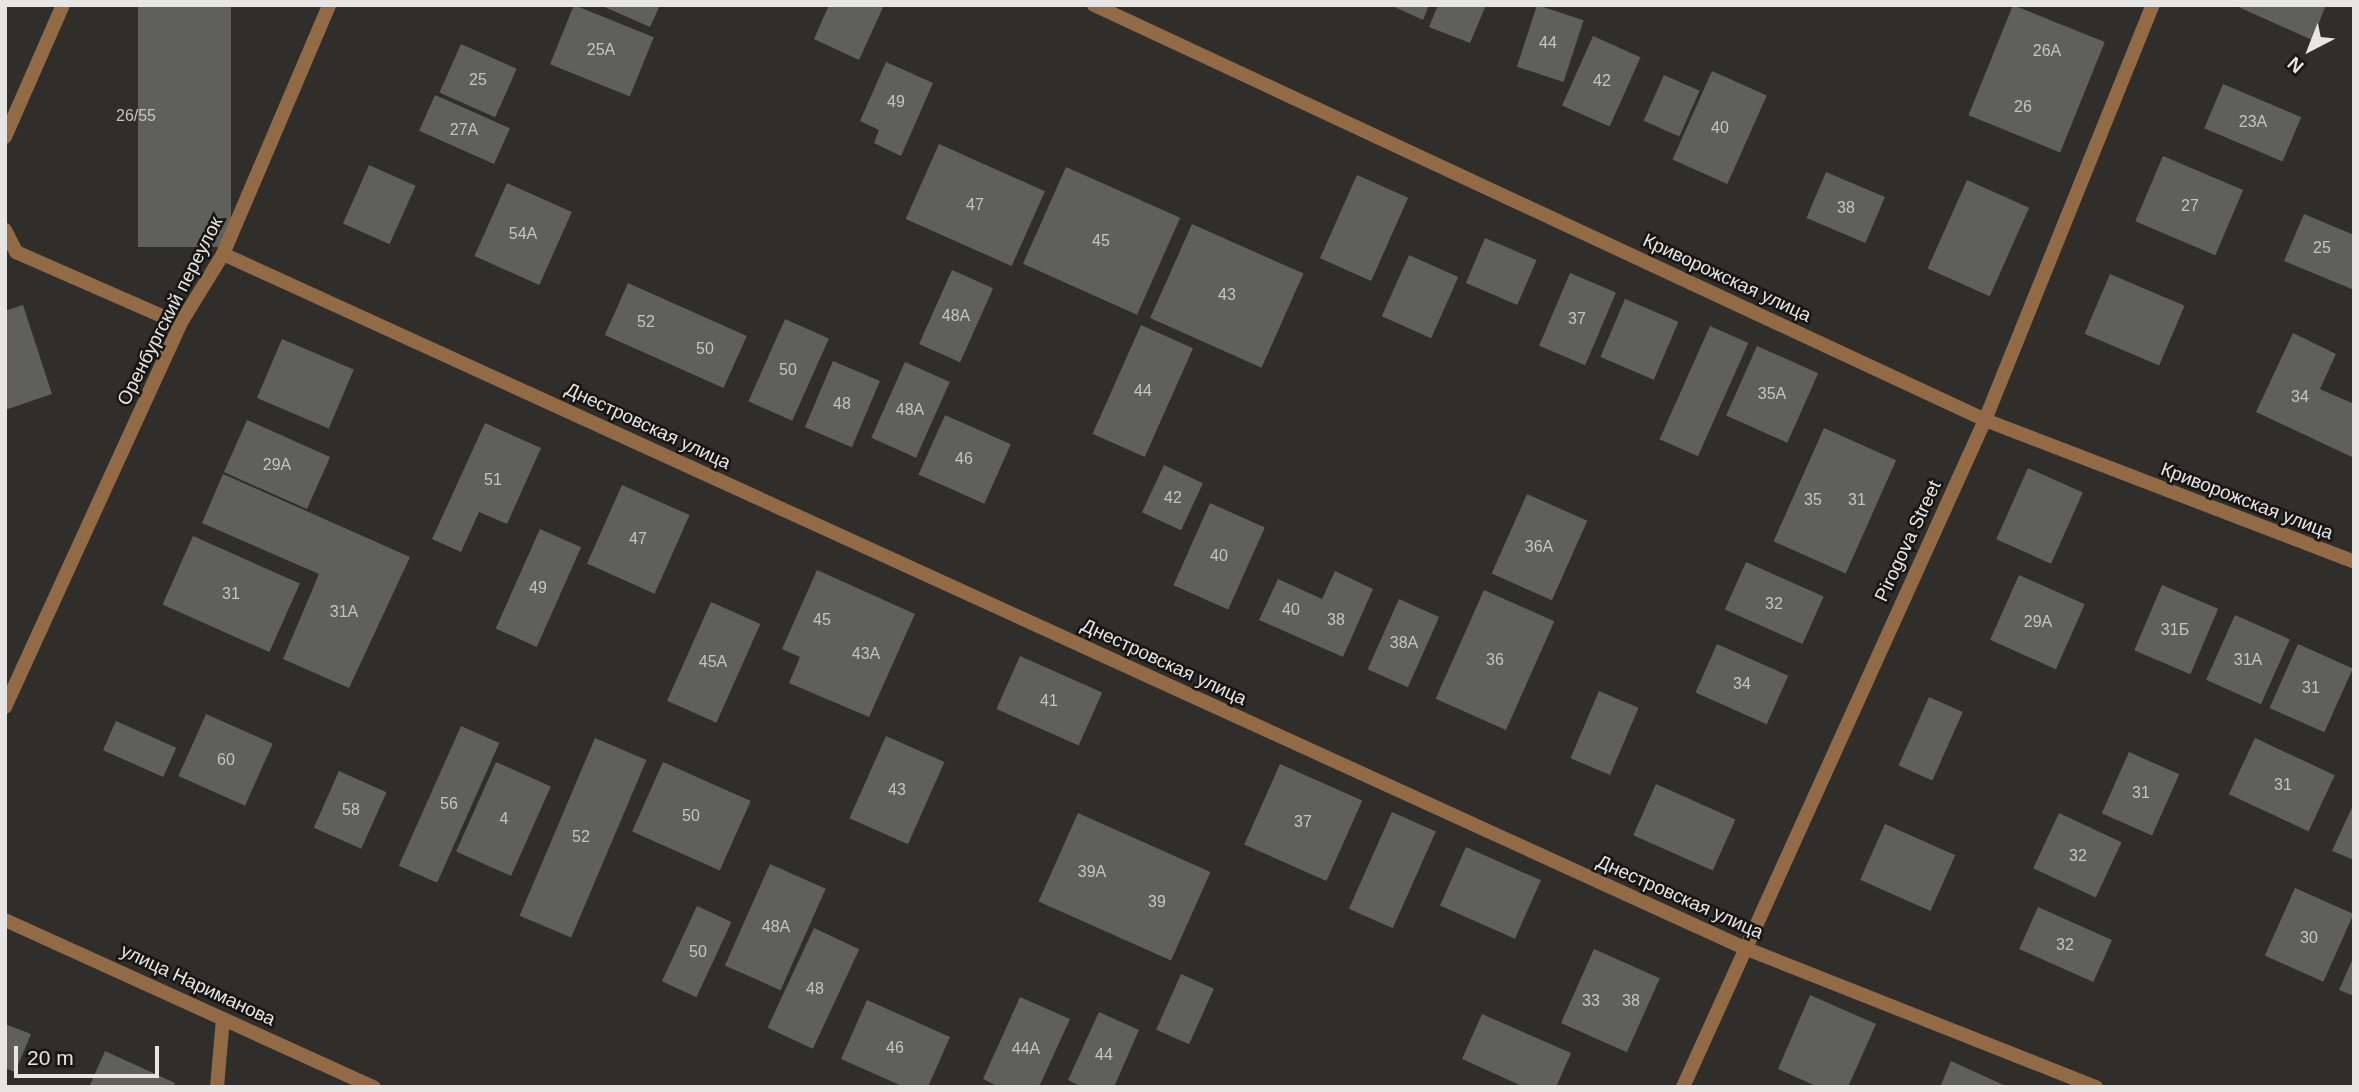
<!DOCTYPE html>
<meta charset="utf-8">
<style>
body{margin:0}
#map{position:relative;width:2359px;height:1092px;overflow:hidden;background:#302e2b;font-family:Helvetica,sans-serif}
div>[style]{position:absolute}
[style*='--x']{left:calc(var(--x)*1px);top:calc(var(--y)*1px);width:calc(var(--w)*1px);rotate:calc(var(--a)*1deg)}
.building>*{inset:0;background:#5f5f5b;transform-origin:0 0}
.service>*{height:14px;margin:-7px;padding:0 7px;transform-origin:7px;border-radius:7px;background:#936a46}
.minor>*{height:14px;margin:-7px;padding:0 7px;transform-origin:7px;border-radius:7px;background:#936a46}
.tertiary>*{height:14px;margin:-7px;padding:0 7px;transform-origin:7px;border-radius:7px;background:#936a46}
span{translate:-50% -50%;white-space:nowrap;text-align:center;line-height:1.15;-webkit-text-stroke:5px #171615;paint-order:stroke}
.number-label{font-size:16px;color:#c5c4c2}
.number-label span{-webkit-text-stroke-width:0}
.street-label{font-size:19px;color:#e7e6e4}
.frame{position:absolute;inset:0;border:7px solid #e7e6e4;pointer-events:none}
.north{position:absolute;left:2275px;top:14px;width:70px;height:70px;-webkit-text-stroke:5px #171615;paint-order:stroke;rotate:222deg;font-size:19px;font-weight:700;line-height:28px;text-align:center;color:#e7e6e4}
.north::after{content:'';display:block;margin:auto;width:24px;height:32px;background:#e7e6e4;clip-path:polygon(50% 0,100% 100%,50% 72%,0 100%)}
.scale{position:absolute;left:14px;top:1046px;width:145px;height:32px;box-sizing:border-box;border:4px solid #e7e6e4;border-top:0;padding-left:9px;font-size:21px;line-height:24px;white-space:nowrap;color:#e7e6e4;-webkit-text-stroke:5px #171615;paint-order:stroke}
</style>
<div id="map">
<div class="building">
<i style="left:138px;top:5px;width:93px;height:242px"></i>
<i style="left:574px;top:5px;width:86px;height:64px;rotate:22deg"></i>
<i style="clip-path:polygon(600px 5px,660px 5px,650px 27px)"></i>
<i style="clip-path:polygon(829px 5px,884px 5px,859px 60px,814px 39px)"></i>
<i style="clip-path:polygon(1390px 5px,1429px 5px,1423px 20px)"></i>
<i style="clip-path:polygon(1438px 5px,1486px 5px,1470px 43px,1429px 27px)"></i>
<i style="left:1537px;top:5px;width:49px;height:65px;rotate:18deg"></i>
<i style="left:2013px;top:5px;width:99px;height:119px;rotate:22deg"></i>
<i style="clip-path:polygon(2234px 5px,2326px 5px,2312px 40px)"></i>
<i style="left:1593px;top:36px;width:52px;height:76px;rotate:24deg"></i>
<i style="left:461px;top:44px;width:61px;height:53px;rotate:24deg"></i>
<i style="clip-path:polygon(886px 62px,933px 83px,901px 156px,874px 143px,879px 130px,860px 121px)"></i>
<i style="left:1712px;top:71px;width:60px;height:97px;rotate:24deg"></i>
<i style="left:1664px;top:75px;width:39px;height:50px;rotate:24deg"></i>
<i style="left:2223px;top:84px;width:85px;height:48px;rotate:23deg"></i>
<i style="left:435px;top:95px;width:82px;height:39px;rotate:24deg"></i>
<i style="left:939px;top:144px;width:116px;height:82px;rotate:24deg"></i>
<i style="left:2163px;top:156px;width:87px;height:71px;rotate:23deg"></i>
<i style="left:369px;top:165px;width:51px;height:64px;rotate:24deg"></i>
<i style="left:1066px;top:167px;width:125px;height:106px;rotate:24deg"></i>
<i style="left:1826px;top:172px;width:64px;height:50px;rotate:23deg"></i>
<i style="left:1357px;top:175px;width:56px;height:91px;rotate:24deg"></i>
<i style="left:1967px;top:180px;width:68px;height:97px;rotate:24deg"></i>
<i style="left:507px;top:183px;width:71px;height:80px;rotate:24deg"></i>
<i style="clip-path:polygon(2304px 214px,2354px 235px,2354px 290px,2284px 261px)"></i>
<i style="left:1192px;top:224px;width:122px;height:103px;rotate:24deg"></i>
<i style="left:1485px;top:238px;width:56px;height:49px;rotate:23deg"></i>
<i style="left:1409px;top:255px;width:54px;height:67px;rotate:24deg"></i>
<i style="left:952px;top:270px;width:45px;height:81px;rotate:24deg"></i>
<i style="left:1570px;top:273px;width:50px;height:79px;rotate:23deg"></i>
<i style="left:2110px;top:274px;width:81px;height:65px;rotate:23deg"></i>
<i style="left:628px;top:283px;width:130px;height:57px;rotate:24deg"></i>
<i style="left:1625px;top:299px;width:58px;height:63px;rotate:23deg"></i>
<i style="clip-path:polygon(23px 305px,52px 394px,5px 410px,5px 311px)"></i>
<i style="left:785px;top:319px;width:48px;height:90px;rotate:24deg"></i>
<i style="left:1141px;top:325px;width:57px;height:119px;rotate:24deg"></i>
<i style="left:1710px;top:326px;width:42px;height:124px;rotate:24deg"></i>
<i style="clip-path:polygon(2293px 333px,2336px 354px,2320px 389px,2354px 404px,2354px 458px,2256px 412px)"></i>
<i style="left:282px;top:339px;width:78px;height:64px;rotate:23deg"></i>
<i style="left:1757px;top:346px;width:67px;height:76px;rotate:24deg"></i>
<i style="left:833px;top:361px;width:51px;height:72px;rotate:23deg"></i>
<i style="left:905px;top:362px;width:49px;height:83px;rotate:24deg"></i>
<i style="left:945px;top:415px;width:72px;height:65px;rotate:24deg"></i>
<i style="left:247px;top:420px;width:91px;height:57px;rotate:24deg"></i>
<i style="clip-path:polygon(485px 423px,541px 448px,507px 524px,479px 512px,461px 552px,432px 539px)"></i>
<i style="left:1824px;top:428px;width:79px;height:124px;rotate:24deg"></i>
<i style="left:1164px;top:465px;width:43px;height:52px;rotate:25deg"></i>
<i style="left:2028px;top:468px;width:60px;height:78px;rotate:24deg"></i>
<i style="clip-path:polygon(223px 474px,410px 557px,349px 688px,283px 659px,319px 574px,202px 523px)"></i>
<i style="left:622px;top:485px;width:74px;height:86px;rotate:24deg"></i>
<i style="left:1527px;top:494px;width:66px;height:87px;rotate:24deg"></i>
<i style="left:1210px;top:503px;width:60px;height:90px;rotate:24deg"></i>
<i style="left:540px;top:529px;width:45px;height:109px;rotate:24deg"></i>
<i style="left:193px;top:536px;width:117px;height:75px;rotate:24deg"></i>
<i style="left:1746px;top:562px;width:85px;height:52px;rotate:24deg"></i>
<i style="clip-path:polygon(817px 570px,915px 614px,869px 717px,789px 683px,800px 657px,782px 649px)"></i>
<i style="clip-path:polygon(1335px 571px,1373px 589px,1343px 657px,1259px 620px,1278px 579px,1322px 599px)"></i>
<i style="left:2019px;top:575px;width:72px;height:71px;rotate:24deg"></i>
<i style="left:2162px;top:585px;width:61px;height:71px;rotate:23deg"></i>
<i style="left:1484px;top:590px;width:77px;height:119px;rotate:24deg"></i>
<i style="left:1399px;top:599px;width:44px;height:77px;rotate:24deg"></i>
<i style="left:711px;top:602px;width:54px;height:108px;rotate:24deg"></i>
<i style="left:2235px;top:615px;width:60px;height:71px;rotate:24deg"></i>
<i style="left:1717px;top:644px;width:78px;height:53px;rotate:24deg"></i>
<i style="left:2298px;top:644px;width:60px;height:70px;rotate:24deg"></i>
<i style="left:1020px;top:656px;width:90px;height:58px;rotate:24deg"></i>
<i style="left:1599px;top:691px;width:43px;height:73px;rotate:23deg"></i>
<i style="left:1929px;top:697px;width:37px;height:75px;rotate:24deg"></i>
<i style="left:206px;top:714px;width:73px;height:68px;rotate:24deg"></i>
<i style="left:116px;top:721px;width:66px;height:32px;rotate:24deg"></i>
<i style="left:461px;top:726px;width:42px;height:153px;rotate:24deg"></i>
<i style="left:886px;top:736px;width:64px;height:90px;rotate:24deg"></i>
<i style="left:595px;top:738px;width:56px;height:193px;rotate:23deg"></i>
<i style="left:2255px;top:738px;width:88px;height:62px;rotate:25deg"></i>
<i style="left:2129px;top:752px;width:55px;height:67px;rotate:24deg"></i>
<i style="left:496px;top:762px;width:60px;height:98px;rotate:24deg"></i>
<i style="left:663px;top:762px;width:96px;height:76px;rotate:24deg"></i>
<i style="left:1280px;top:764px;width:90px;height:88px;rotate:24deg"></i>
<i style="left:339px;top:771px;width:52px;height:62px;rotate:24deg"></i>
<i style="left:1656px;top:784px;width:87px;height:56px;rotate:24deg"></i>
<i style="clip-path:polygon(2354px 803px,2354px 860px,2332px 851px)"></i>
<i style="left:1392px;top:812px;width:48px;height:106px;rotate:24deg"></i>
<i style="left:1078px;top:813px;width:145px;height:97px;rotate:24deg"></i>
<i style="left:2059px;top:813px;width:69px;height:61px;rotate:25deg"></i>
<i style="left:1885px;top:824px;width:77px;height:61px;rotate:24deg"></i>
<i style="left:1466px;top:847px;width:82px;height:64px;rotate:24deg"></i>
<i style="left:770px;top:864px;width:61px;height:111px;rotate:24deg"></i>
<i style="left:2295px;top:888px;width:64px;height:74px;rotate:24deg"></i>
<i style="left:697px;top:906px;width:38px;height:83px;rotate:25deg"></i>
<i style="left:2038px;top:907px;width:81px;height:46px;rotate:24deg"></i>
<i style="left:814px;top:928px;width:50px;height:110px;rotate:25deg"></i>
<i style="left:1594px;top:949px;width:72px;height:81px;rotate:24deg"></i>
<i style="clip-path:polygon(2354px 956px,2354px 996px,2339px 990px)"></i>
<i style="left:1181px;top:974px;width:36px;height:61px;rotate:24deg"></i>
<i style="clip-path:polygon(1810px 995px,1876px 1024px,1848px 1087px,1818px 1087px,1778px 1069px)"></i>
<i style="clip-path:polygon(1020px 997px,1070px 1019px,1039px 1087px,999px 1087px,983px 1079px)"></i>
<i style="clip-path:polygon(867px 1000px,950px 1037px,928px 1087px,904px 1087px,841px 1059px)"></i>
<i style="clip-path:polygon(1099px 1012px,1139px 1030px,1114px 1087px,1082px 1087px,1068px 1080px)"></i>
<i style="clip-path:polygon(1482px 1014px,1571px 1053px,1556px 1087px,1524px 1087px,1462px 1059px)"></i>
<i style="clip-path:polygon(5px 1024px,31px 1034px,15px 1072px,5px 1068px)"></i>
<i style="clip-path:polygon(105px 1051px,175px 1083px,173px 1087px,89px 1087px)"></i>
<i style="clip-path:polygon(1951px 1061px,2008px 1087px,1940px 1087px)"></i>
</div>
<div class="service">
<i style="--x:5;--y:137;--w:144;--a:-66.3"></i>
<i style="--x:5;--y:230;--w:25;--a:63"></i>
<i style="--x:16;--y:252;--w:179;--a:23.7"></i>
</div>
<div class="minor">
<i style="--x:1094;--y:5;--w:983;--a:24.97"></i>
<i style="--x:1985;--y:420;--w:395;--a:21"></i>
<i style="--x:223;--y:254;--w:1670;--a:24.52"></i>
<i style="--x:1742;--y:947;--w:381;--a:21.6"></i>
<i style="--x:1683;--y:1087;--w:732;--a:-65.64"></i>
<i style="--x:1985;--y:420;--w:448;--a:-68"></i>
</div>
<div class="tertiary">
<i style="--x:5;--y:707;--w:421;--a:-65.4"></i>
<i style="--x:180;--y:324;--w:82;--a:-58.4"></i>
<i style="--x:223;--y:254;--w:271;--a:-66.9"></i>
<i style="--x:5;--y:920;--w:405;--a:24.4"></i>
<i style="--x:217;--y:1087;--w:68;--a:-85"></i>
</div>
<div class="number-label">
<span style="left:1548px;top:43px">44</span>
<span style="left:601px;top:50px">25А</span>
<span style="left:2047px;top:51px">26А</span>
<span style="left:478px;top:80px">25</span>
<span style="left:1602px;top:81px">42</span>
<span style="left:896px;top:102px">49</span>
<span style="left:2023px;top:107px">26</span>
<span style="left:136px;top:116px">26/55</span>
<span style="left:2253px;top:122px">23А</span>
<span style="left:1720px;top:128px">40</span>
<span style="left:464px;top:130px">27А</span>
<span style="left:975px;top:205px">47</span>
<span style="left:2190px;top:206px">27</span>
<span style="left:1846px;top:208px">38</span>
<span style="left:523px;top:234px">54А</span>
<span style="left:1101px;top:241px">45</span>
<span style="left:2322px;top:248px">25</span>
<span style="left:1227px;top:295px">43</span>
<span style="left:956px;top:316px">48А</span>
<span style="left:1577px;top:319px">37</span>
<span style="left:646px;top:322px">52</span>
<span style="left:705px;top:349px">50</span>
<span style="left:788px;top:370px">50</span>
<span style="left:1143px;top:391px">44</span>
<span style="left:1772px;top:394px">35А</span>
<span style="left:2300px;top:397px">34</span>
<span style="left:842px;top:404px">48</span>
<span style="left:910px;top:410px">48А</span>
<span style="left:964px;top:459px">46</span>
<span style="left:277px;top:465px">29А</span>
<span style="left:493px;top:480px">51</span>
<span style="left:1173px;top:498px">42</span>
<span style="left:1813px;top:500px">35</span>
<span style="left:1857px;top:500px">31</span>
<span style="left:638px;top:539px">47</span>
<span style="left:1539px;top:547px">36А</span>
<span style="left:1219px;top:556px">40</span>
<span style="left:538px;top:588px">49</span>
<span style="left:231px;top:594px">31</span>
<span style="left:1774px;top:604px">32</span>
<span style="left:1291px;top:610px">40</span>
<span style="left:344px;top:612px">31А</span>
<span style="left:822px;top:620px">45</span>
<span style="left:1336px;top:620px">38</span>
<span style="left:2038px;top:622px">29А</span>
<span style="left:2175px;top:630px">31Б</span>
<span style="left:1404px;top:643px">38А</span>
<span style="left:866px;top:654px">43А</span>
<span style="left:1495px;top:660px">36</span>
<span style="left:2248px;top:660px">31А</span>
<span style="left:713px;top:662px">45А</span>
<span style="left:1742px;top:684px">34</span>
<span style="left:2311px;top:688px">31</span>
<span style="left:1049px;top:701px">41</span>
<span style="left:226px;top:760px">60</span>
<span style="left:2283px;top:785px">31</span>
<span style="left:897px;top:790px">43</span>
<span style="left:2141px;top:793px">31</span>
<span style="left:449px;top:804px">56</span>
<span style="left:351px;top:810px">58</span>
<span style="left:691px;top:816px">50</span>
<span style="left:504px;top:819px">4</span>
<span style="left:1303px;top:822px">37</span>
<span style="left:581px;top:837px">52</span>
<span style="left:2078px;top:856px">32</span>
<span style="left:1092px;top:872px">39А</span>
<span style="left:1157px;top:902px">39</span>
<span style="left:776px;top:927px">48А</span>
<span style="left:2309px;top:938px">30</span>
<span style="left:2065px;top:945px">32</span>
<span style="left:698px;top:952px">50</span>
<span style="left:815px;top:989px">48</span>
<span style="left:1591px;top:1001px">33</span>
<span style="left:1631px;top:1001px">38</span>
<span style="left:895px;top:1048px">46</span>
<span style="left:1026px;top:1049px">44А</span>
<span style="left:1104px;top:1055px">44</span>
</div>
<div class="street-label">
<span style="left:1727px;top:278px;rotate:25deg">Криворожская улица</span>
<span style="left:170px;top:311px;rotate:-63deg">Оренбургский переулок</span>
<span style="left:648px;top:426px;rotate:25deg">Днестровская улица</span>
<span style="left:2247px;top:501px;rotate:21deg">Криворожская улица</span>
<span style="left:1908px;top:541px;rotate:-65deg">Pirogova Street</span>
<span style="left:1164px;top:662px;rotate:25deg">Днестровская улица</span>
<span style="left:1680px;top:897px;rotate:24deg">Днестровская улица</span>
<span style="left:198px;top:985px;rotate:25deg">улица Нариманова</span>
</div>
<div class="frame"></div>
<div class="north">N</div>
<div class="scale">20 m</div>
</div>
